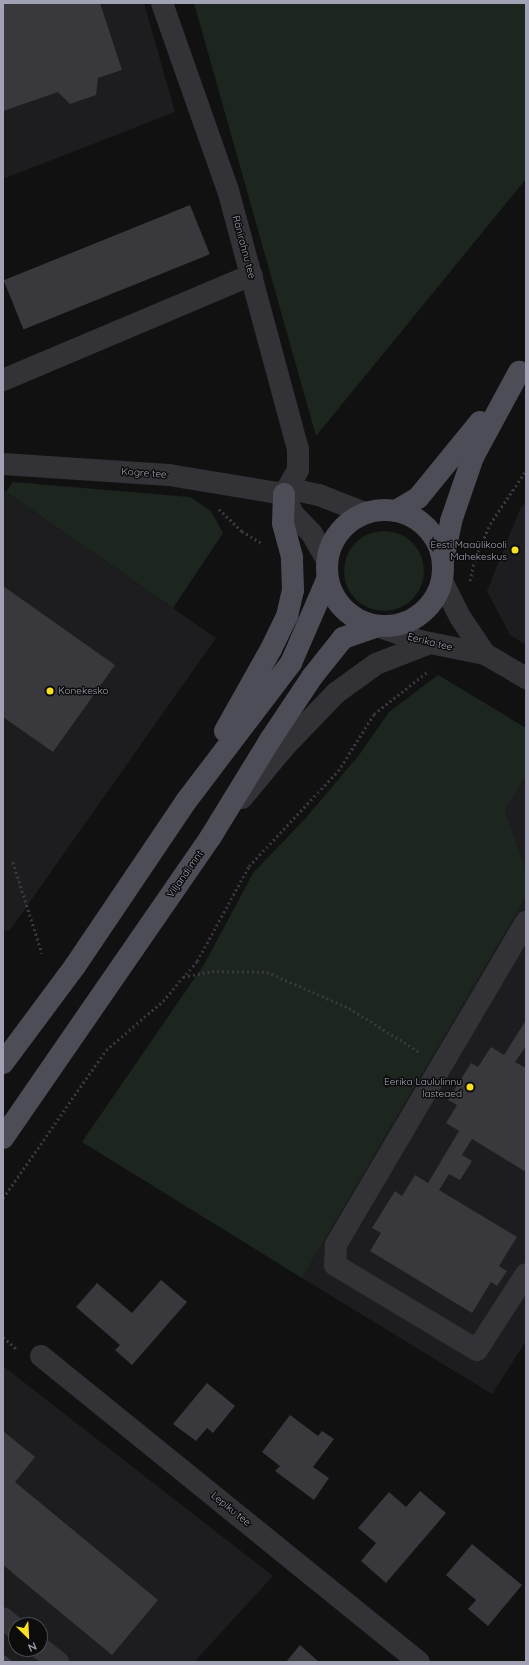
<!DOCTYPE html>
<meta charset="utf-8">
<style>
body{margin:0}
#map{position:relative;width:529px;height:1665px;overflow:hidden;background:#111112;font-family:Quicksand,sans-serif}
div>[style]{position:absolute}
[style*='--x']{left:calc(var(--x)*1px);top:calc(var(--y)*1px);width:calc(var(--w)*1px);rotate:calc(var(--a)*1deg)}
.built>*{inset:0;background:#1d1d1f}
.green>*{inset:0;background:#1d251f}
.round{border-radius:50%}
.building>*{inset:0;background:#38383d;transform-origin:0 0}
.path>*{height:2.5px;margin-top:-1.25px;transform-origin:0;background:repeating-linear-gradient(90deg,#38383e 0 2px,transparent 0 5px)}
.minor>*{height:22px;margin:-11px;padding:0 11px;transform-origin:11px;border-radius:11px;background:#323237}
.major>*{height:22px;margin:-11px;padding:0 11px;transform-origin:11px;border-radius:11px;background:#4d4d57}
.major>.ring{margin:-11px;padding:0;box-sizing:content-box;background:none;border:22px solid #4d4d57;border-radius:50%}
.dots>*{width:11px;height:11px;translate:-50% -50%;box-sizing:border-box;border:2px solid #0c0c0d;border-radius:50%}
span{translate:-50% -50%;white-space:nowrap;text-align:center;line-height:1.15;-webkit-text-stroke:3px #0c0c0d;paint-order:stroke}
.street-label{font-size:10px;color:#a1a3b4}
.poi-label{font-size:10px;color:#a1a3b4}
.right{translate:-100% -50%;text-align:right}
.left{translate:0 -50%;text-align:left}
.frame{position:absolute;inset:0;border:4px solid #a1a3b4;pointer-events:none}
.north{position:absolute;left:8px;top:1617px;width:40px;height:40px;box-sizing:border-box;background:#0c0c0d;border:1px solid #484850;border-radius:50%;rotate:156deg;font-size:11px;font-weight:700;line-height:16px;text-align:center;color:#a1a3b4}
.north::after{content:'';display:block;margin:auto;width:14px;height:18px;background:#fae021;clip-path:polygon(50% 0,100% 100%,50% 72%,0 100%)}
</style>
<div id="map">
<div class="built">
<i style="clip-path:polygon(3px 3px,144px 3px,175px 112px,3px 179px)"></i>
<i style="clip-path:polygon(3px 490px,216px 638px,10px 930px,3px 931px)"></i>
<i style="clip-path:polygon(526px 502px,526px 645px,510px 635px,487px 591px,520px 509px)"></i>
<i style="clip-path:polygon(526px 776px,526px 869px,505px 810px)"></i>
<i style="clip-path:polygon(526px 897px,526px 1341px,492px 1394px,302px 1278px)"></i>
<i style="clip-path:polygon(evenodd,3px 1366px,273px 1576px,194px 1662px,3px 1662px,3px 1366px,16px 1625px,40px 1625px,40px 1649px,16px 1649px,16px 1625px)"></i>
</div>
<div class="green">
<i style="clip-path:polygon(194px 3px,526px 3px,526px 179px,316px 436px)"></i>
<i style="clip-path:polygon(13px 482px,190px 497px,211px 511px,223px 533px,173px 608px,6px 492px)"></i>
<i class="round" style="left:344px;top:531px;width:80px;height:80px"></i>
<i style="clip-path:polygon(438px 675px,526px 728px,526px 776px,505px 810px,526px 869px,526px 897px,302px 1278px,82px 1142px,205px 963px,253px 873px,305px 819px,359px 755px,389px 712px)"></i>
</div>
<div class="building">
<i style="clip-path:polygon(3px 3px,100px 3px,122px 70px,98px 78px,96px 95px,70px 104px,58px 92px,3px 111px)"></i>
<i style="left:190px;top:205px;width:53px;height:201px;rotate:68deg"></i>
<i style="clip-path:polygon(3px 586px,115px 665px,53px 752px,3px 717px)"></i>
<i style="clip-path:polygon(526px 1020px,526px 1046px,515px 1062px,526px 1068px,526px 1172px,472px 1139px,462px 1155px,472px 1161px,460px 1180px,449px 1174px,439px 1190px,517px 1237px,499px 1266px,507px 1271px,497px 1286px,491px 1282px,472px 1313px,370px 1251px,381px 1233px,372px 1228px,395px 1191px,402px 1196px,415px 1175px,428px 1183px,459px 1131px,446px 1123px,457px 1105px,448px 1100px,471px 1063px,478px 1067px,491px 1047px,504px 1055px)"></i>
<i style="clip-path:polygon(161px 1280px,187px 1302px,132px 1365px,115px 1350px,120px 1345px,76px 1307px,97px 1283px,132px 1313px)"></i>
<i style="clip-path:polygon(207px 1383px,235px 1406px,213px 1433px,207px 1428px,196px 1441px,173px 1424px)"></i>
<i style="clip-path:polygon(290px 1415px,318px 1436px,322px 1431px,334px 1439px,313px 1467px,329px 1478px,314px 1500px,275px 1471px,280px 1466px,262px 1452px)"></i>
<i style="clip-path:polygon(3px 1431px,35px 1457px,15px 1482px,158px 1600px,112px 1655px,3px 1565px)"></i>
<i style="clip-path:polygon(420px 1491px,446px 1513px,386px 1583px,361px 1561px,376px 1543px,358px 1528px,389px 1492px,406px 1507px)"></i>
<i style="clip-path:polygon(472px 1544px,522px 1585px,488px 1626px,468px 1609px,476px 1600px,446px 1575px)"></i>
<i style="clip-path:polygon(300px 1645px,319px 1662px,286px 1662px)"></i>
<i style="clip-path:polygon(3px 1654px,13px 1662px,3px 1662px)"></i>
</div>
<div class="path">
<i style="--x:219;--y:509;--w:32;--a:44"></i>
<i style="--x:242;--y:531;--w:25;--a:32"></i>
<i style="--x:470;--y:581;--w:20;--a:-79"></i>
<i style="--x:474;--y:561;--w:40;--a:-66.6"></i>
<i style="--x:490;--y:524;--w:65;--a:-56.3"></i>
<i style="--x:13;--y:862;--w:96;--a:72.3"></i>
<i style="--x:183;--y:977;--w:30;--a:-12"></i>
<i style="--x:212;--y:971;--w:55;--a:1"></i>
<i style="--x:267;--y:972;--w:90;--a:23.7"></i>
<i style="--x:349;--y:1008;--w:85;--a:32"></i>
<i style="--x:3;--y:1198;--w:180;--a:-55.2"></i>
<i style="--x:106;--y:1050;--w:75;--a:-40.7"></i>
<i style="--x:163;--y:1001;--w:52;--a:-49.6"></i>
<i style="--x:197;--y:961;--w:108;--a:-61.3"></i>
<i style="--x:249;--y:866;--w:130;--a:-46.9"></i>
<i style="--x:338;--y:771;--w:67;--a:-57.7"></i>
<i style="--x:374;--y:714;--w:69;--a:-38.5"></i>
<i style="--x:3;--y:1337;--w:18;--a:41"></i>
</div>
<div class="minor">
<i style="--x:162;--y:3;--w:198;--a:70.6"></i>
<i style="--x:228;--y:190;--w:268;--a:74.9"></i>
<i style="--x:298;--y:449;--w:21;--a:90"></i>
<i style="--x:298;--y:470;--w:28;--a:120"></i>
<i style="--x:3;--y:380;--w:270;--a:-22.9"></i>
<i style="--x:3;--y:464;--w:166;--a:3.8"></i>
<i style="--x:169;--y:475;--w:117;--a:9.4"></i>
<i style="--x:284;--y:494;--w:16;--a:-11"></i>
<i style="--x:300;--y:491;--w:19;--a:12"></i>
<i style="--x:319;--y:495;--w:49;--a:21.4"></i>
<i style="--x:284;--y:494;--w:22;--a:66"></i>
<i style="--x:293;--y:514;--w:28;--a:46"></i>
<i style="--x:312;--y:534;--w:30;--a:60"></i>
<i style="--x:442;--y:581;--w:40;--a:63.4"></i>
<i style="--x:460;--y:617;--w:45;--a:56"></i>
<i style="--x:377;--y:626;--w:46;--a:19.2"></i>
<i style="--x:420;--y:641;--w:66;--a:11.3"></i>
<i style="--x:485;--y:654;--w:48;--a:30.3"></i>
<i style="--x:242;--y:798;--w:67;--a:-50.4"></i>
<i style="--x:285;--y:746;--w:74;--a:-46.1"></i>
<i style="--x:336;--y:693;--w:49;--a:-35.9"></i>
<i style="--x:376;--y:664;--w:58;--a:-21.3"></i>
<i style="--x:526;--y:922;--w:375;--a:120.5"></i>
<i style="--x:336;--y:1245;--w:20;--a:93"></i>
<i style="--x:335;--y:1265;--w:165;--a:30.9"></i>
<i style="--x:477;--y:1350;--w:90;--a:-57.2"></i>
<i style="--x:41;--y:1356;--w:486;--a:39"></i>
<i style="--x:3;--y:1618;--w:17;--a:40"></i>
<i style="--x:40;--y:1648;--w:23;--a:38"></i>
</div>
<div class="major">
<i class="ring" style="left:327px;top:510px;width:94px;height:94px"></i>
<i style="--x:396;--y:511;--w:26;--a:-31"></i>
<i style="--x:418;--y:498;--w:98;--a:-50.8"></i>
<i style="--x:443;--y:560;--w:40;--a:-78"></i>
<i style="--x:451;--y:521;--w:68;--a:-71"></i>
<i style="--x:473;--y:457;--w:97;--a:-61.6"></i>
<i style="--x:225;--y:731;--w:94;--a:-60.7"></i>
<i style="--x:271;--y:649;--w:37;--a:-64"></i>
<i style="--x:287;--y:616;--w:27;--a:-77"></i>
<i style="--x:293;--y:590;--w:33;--a:-92"></i>
<i style="--x:292;--y:557;--w:35;--a:-105"></i>
<i style="--x:283;--y:523;--w:29;--a:-88"></i>
<i style="--x:3;--y:1063;--w:121;--a:-53.4"></i>
<i style="--x:75;--y:966;--w:200;--a:-56"></i>
<i style="--x:187;--y:800;--w:172;--a:-52.8"></i>
<i style="--x:291;--y:663;--w:90;--a:-66.6"></i>
<i style="--x:3;--y:1138;--w:364;--a:-55.4"></i>
<i style="--x:210;--y:838;--w:115;--a:-58.5"></i>
<i style="--x:270;--y:740;--w:76;--a:-56.3"></i>
<i style="--x:312;--y:677;--w:50;--a:-51.5"></i>
<i style="--x:343;--y:638;--w:36;--a:-19"></i>
</div>
<div class="dots">
<i style="left:515px;top:550px;background:#fae021"></i>
<i style="left:50px;top:691px;background:#fae021"></i>
<i style="left:470px;top:1087px;background:#fae021"></i>
</div>
<div class="street-label">
<span style="left:244px;top:247px;rotate:75deg">Ränirahnu tee</span>
<span style="left:144px;top:473px;rotate:4deg">Kogre tee</span>
<span style="left:430px;top:642px;rotate:14deg">Eerika tee</span>
<span style="left:185px;top:874px;rotate:-55deg">Viljandi mnt</span>
<span style="left:231px;top:1509px;rotate:39deg">Lepiku tee</span>
</div>
<div class="poi-label">
<span class="right" style="left:507px;top:550px">Eesti Maaülikooli<br>Mahekeskus</span>
<span class="left" style="left:58px;top:691px">Konekesko</span>
<span class="right" style="left:462px;top:1087px">Eerika Laululinnu<br>lasteaed</span>
</div>
<div class="frame"></div>
<div class="north">N</div>
</div>
